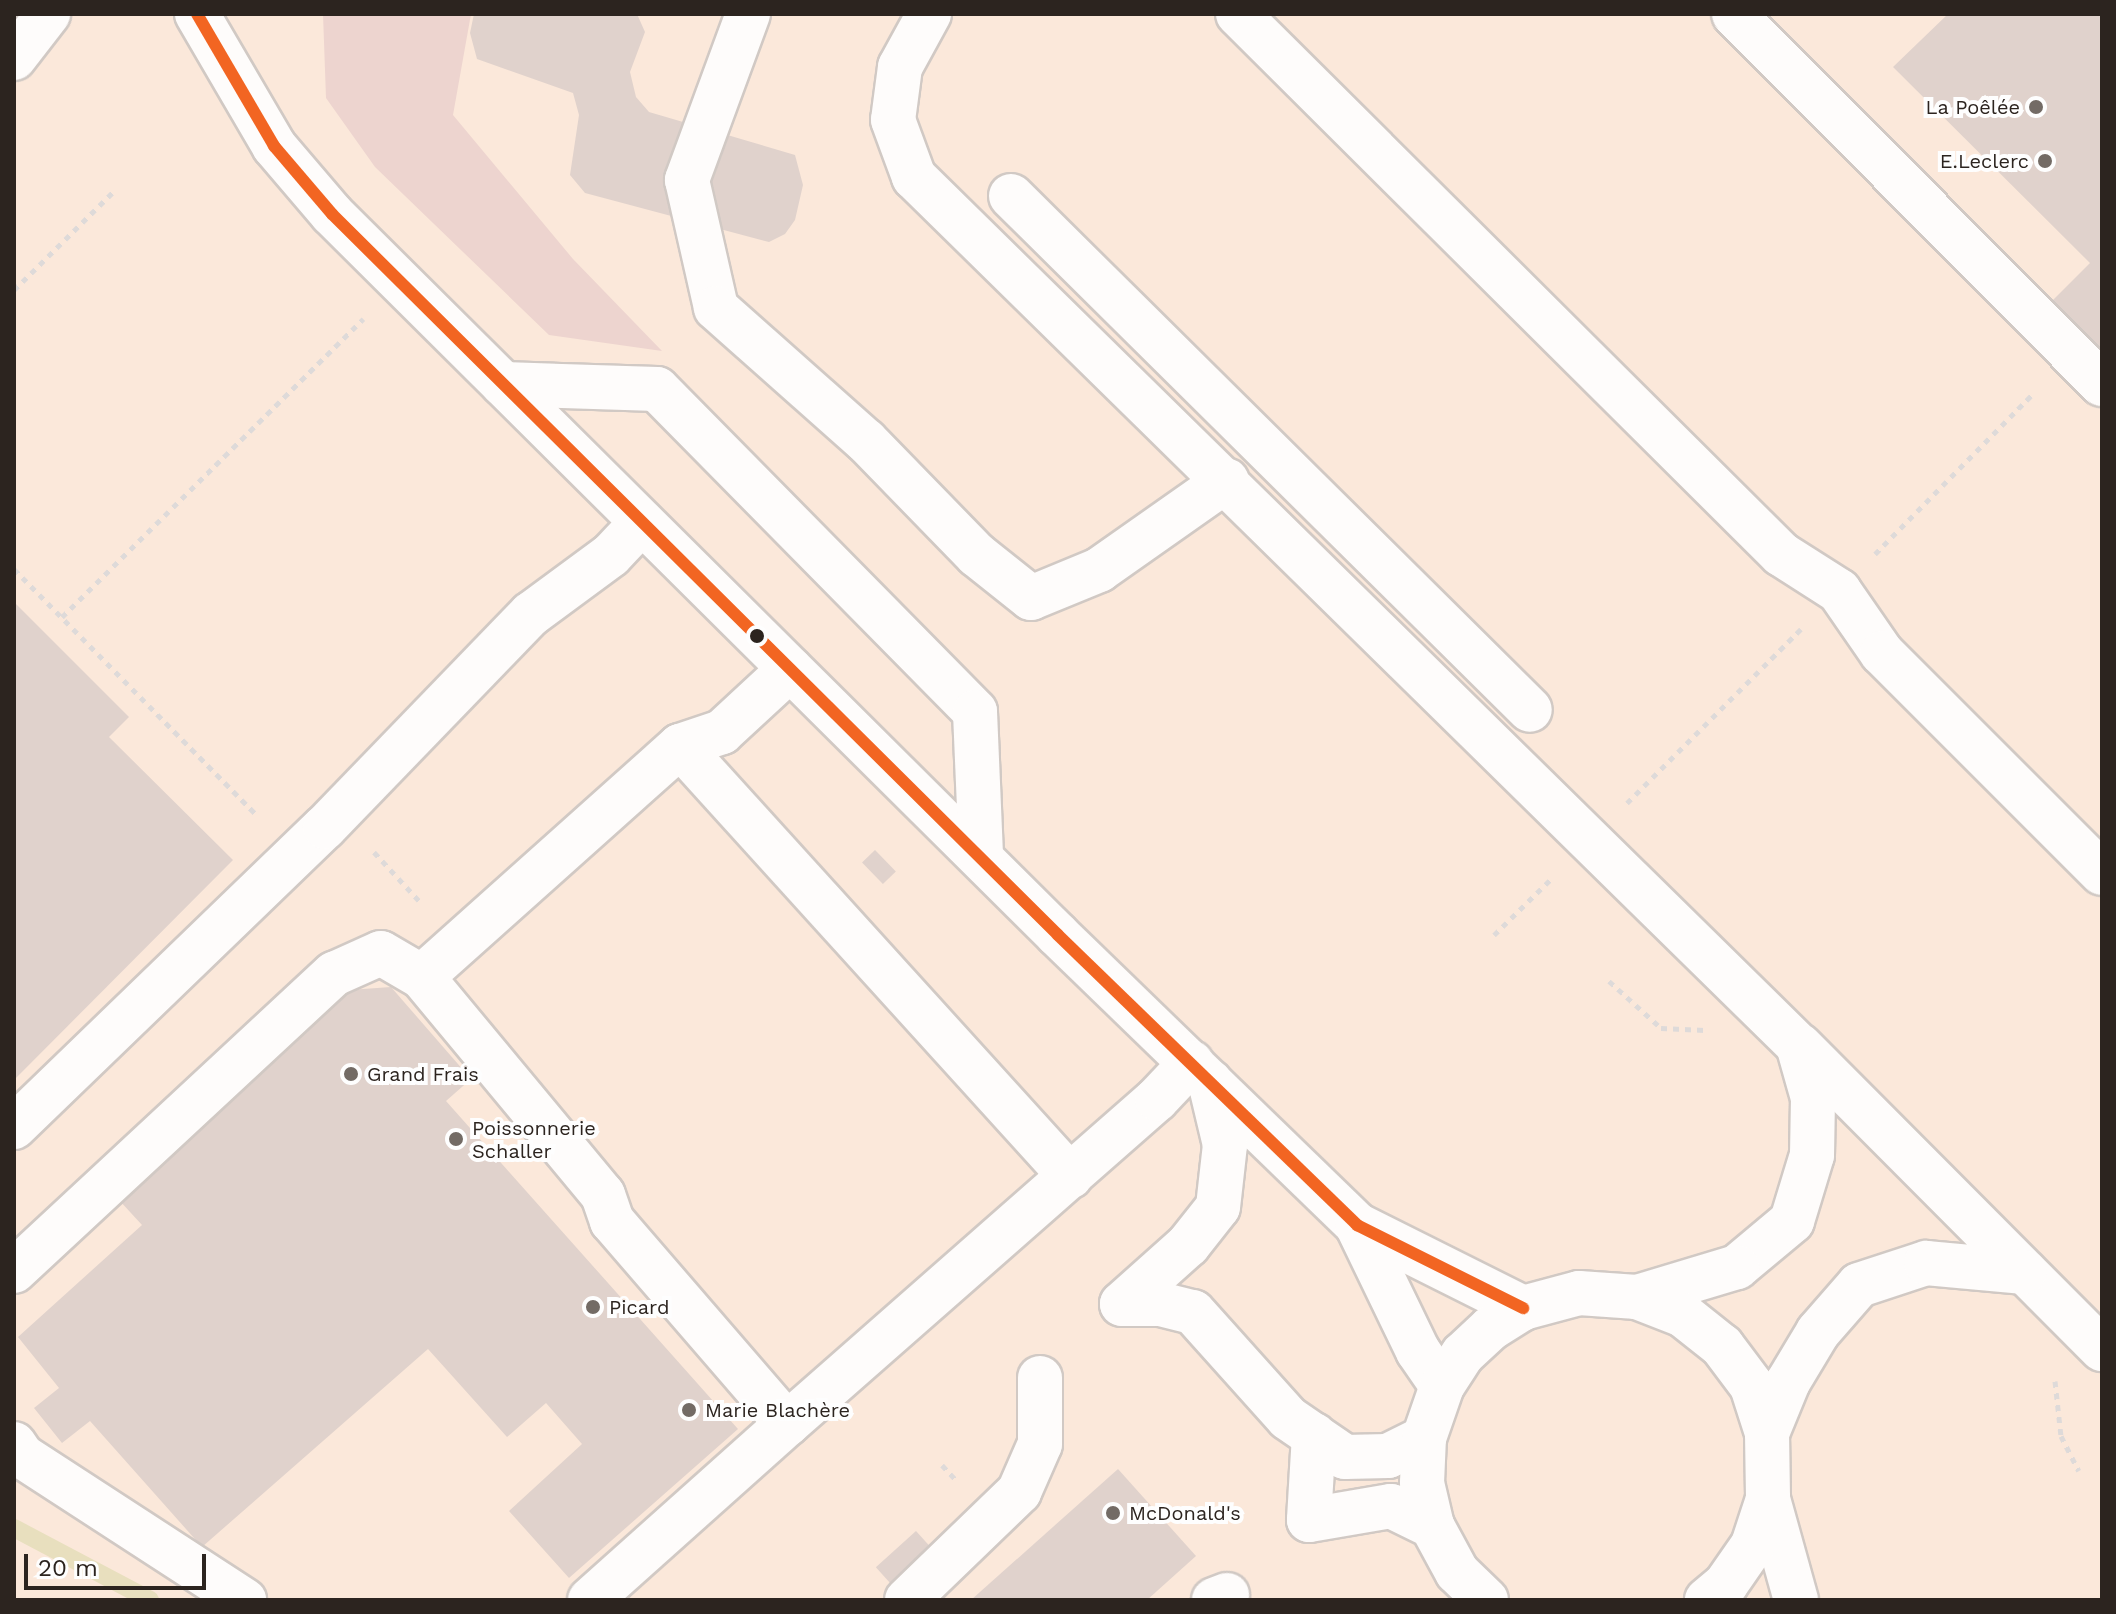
<!DOCTYPE html>
<meta charset="utf-8">
<style>
body{margin:0}
#map{position:relative;width:2116px;height:1614px;overflow:hidden;background:#f7eee7;font-family:"Work Sans",sans-serif}
div>[style]{position:absolute}
[style*='--x']{left:calc(var(--x)*1px);top:calc(var(--y)*1px);width:calc(var(--w)*1px);rotate:calc(var(--a)*1deg)}
.built>*{inset:0;background:#fbe8da;transform-origin:0 0}
.green>*{inset:0;background:#edd4cf}
.stream>*{height:18px;margin:-9px;padding:0 9px;transform-origin:9px;border-radius:9px;background:#e8dfbe}
.building>*{inset:0;background:#e0d2cc;transform-origin:0 0}
.path>*{height:5px;margin-top:-2.5px;transform-origin:0;background:repeating-linear-gradient(90deg,#dedad9 0 6px,transparent 0 12px)}
.roads{filter:drop-shadow(2px 0 #d1c9c4) drop-shadow(-2px 0 #d1c9c4) drop-shadow(0 2px #d1c9c4) drop-shadow(0 -2px #d1c9c4)}
.minor>*{height:44px;margin:-22px;padding:0 22px;transform-origin:22px;border-radius:22px;background:#fefcfb}
.bus-1>*{height:12px;margin:-6px;padding:0 6px;transform-origin:6px;border-radius:6px;background:#f26522}
.dots>*{width:22px;height:22px;translate:-50% -50%;box-sizing:border-box;border:4px solid #fefefe;border-radius:50%}
span{translate:-50% -50%;white-space:nowrap;text-align:center;line-height:1.15;-webkit-text-stroke:8px #fefefe;paint-order:stroke}
.poi-label{font-size:20px;color:#2c241f}
.right{translate:-100% -50%;text-align:right}
.left{translate:0 -50%;text-align:left}
.frame{position:absolute;inset:0;border:16px solid #2c241f;pointer-events:none}
.scale{position:absolute;left:24px;top:1554px;width:182px;height:36px;box-sizing:border-box;border:4px solid #2c241f;border-top:0;padding-left:10px;font-size:24px;line-height:28px;white-space:nowrap;color:#2c241f;-webkit-text-stroke:6px #fefefe;paint-order:stroke}
</style>
<div id="map">
<div class="built">
<i style="left:14px;top:14px;width:2088px;height:1586px"></i>
</div>
<div class="green">
<i style="clip-path:polygon(323px 14px,471px 14px,453px 115px,573px 259px,662px 351px,549px 335px,375px 167px,326px 98px)"></i>
</div>
<div class="stream">
<i style="--x:14;--y:1528;--w:154;--a:27.9"></i>
</div>
<div class="building">
<i style="clip-path:polygon(474px 14px,637px 14px,645px 32px,630px 72px,636px 97px,649px 112px,795px 155px,803px 185px,795px 220px,785px 234px,769px 242px,585px 193px,570px 175px,579px 115px,573px 93px,477px 59px,470px 33px)"></i>
<i style="clip-path:polygon(1948px 14px,2102px 14px,2102px 364px,2046px 307px,2090px 263px,1893px 67px)"></i>
<i style="clip-path:polygon(14px 602px,129px 717px,109px 737px,233px 860px,14px 1080px)"></i>
<i style="left:875px;top:850px;width:30px;height:18px;rotate:46deg"></i>
<i style="clip-path:polygon(391px 987px,471px 1079px,446px 1101px,738px 1429px,569px 1578px,509px 1511px,582px 1444px,546px 1403px,507px 1437px,428px 1349px,202px 1547px,90px 1421px,62px 1443px,34px 1408px,59px 1388px,18px 1337px,142px 1225px,119px 1200px,349px 990px)"></i>
<i style="clip-path:polygon(1118px 1469px,1196px 1556px,1147px 1600px,971px 1600px)"></i>
<i style="left:916px;top:1531px;width:27px;height:54px;rotate:48deg"></i>
</div>
<div class="path">
<i style="--x:14;--y:290;--w:142;--a:-44.7"></i>
<i style="--x:1875;--y:554;--w:226;--a:-45.4"></i>
<i style="--x:14;--y:569;--w:347;--a:45.4"></i>
<i style="--x:62;--y:617;--w:424;--a:-44.7"></i>
<i style="--x:1627;--y:803;--w:246;--a:-45"></i>
<i style="--x:374;--y:852;--w:71;--a:47.3"></i>
<i style="--x:1494;--y:935;--w:81;--a:-44.5"></i>
<i style="--x:1609;--y:981;--w:70;--a:42.1"></i>
<i style="--x:1661;--y:1028;--w:44;--a:2.6"></i>
<i style="--x:2055;--y:1381;--w:55;--a:83.8"></i>
<i style="--x:2061;--y:1436;--w:39;--a:63"></i>
<i style="--x:942;--y:1465;--w:19;--a:47"></i>
</div>
<div class="roads">
<div class="minor">
<i style="--x:197;--y:14;--w:153;--a:59.7"></i>
<i style="--x:274;--y:146;--w:89;--a:49.5"></i>
<i style="--x:332;--y:214;--w:1023;--a:44.8"></i>
<i style="--x:1058;--y:935;--w:417;--a:44.1"></i>
<i style="--x:1357;--y:1225;--w:186;--a:26.6"></i>
<i style="--x:748;--y:14;--w:177;--a:110.2"></i>
<i style="--x:687;--y:180;--w:131;--a:77.2"></i>
<i style="--x:716;--y:308;--w:200;--a:41.6"></i>
<i style="--x:866;--y:441;--w:159;--a:45.8"></i>
<i style="--x:977;--y:555;--w:69;--a:38.5"></i>
<i style="--x:1031;--y:598;--w:74;--a:-22.4"></i>
<i style="--x:1099;--y:570;--w:156;--a:-35.1"></i>
<i style="--x:929;--y:14;--w:60;--a:118.7"></i>
<i style="--x:900;--y:67;--w:53;--a:97.5"></i>
<i style="--x:893;--y:120;--w:61;--a:69.8"></i>
<i style="--x:914;--y:177;--w:1239;--a:44.48"></i>
<i style="--x:1798;--y:1045;--w:55;--a:74.2"></i>
<i style="--x:1813;--y:1098;--w:57;--a:91"></i>
<i style="--x:1812;--y:1155;--w:69;--a:106.9"></i>
<i style="--x:1792;--y:1221;--w:72;--a:140.1"></i>
<i style="--x:1737;--y:1267;--w:104;--a:163.3"></i>
<i style="--x:1238;--y:14;--w:766;--a:44.84"></i>
<i style="--x:1781;--y:554;--w:69;--a:32.5"></i>
<i style="--x:1839;--y:591;--w:75;--a:55.3"></i>
<i style="--x:1882;--y:653;--w:311;--a:45"></i>
<i style="--x:1734;--y:14;--w:522;--a:45.16"></i>
<i style="--x:14;--y:58;--w:56;--a:-52.3"></i>
<i style="--x:1011;--y:196;--w:730;--a:44.72"></i>
<i style="--x:503;--y:384;--w:154;--a:1.9"></i>
<i style="--x:657;--y:389;--w:453;--a:45.4"></i>
<i style="--x:975;--y:712;--w:145;--a:87.6"></i>
<i style="--x:790;--y:669;--w:93;--a:137.2"></i>
<i style="--x:722;--y:732;--w:44;--a:161.6"></i>
<i style="--x:680;--y:746;--w:346;--a:138.2"></i>
<i style="--x:422;--y:977;--w:283;--a:50.3"></i>
<i style="--x:603;--y:1195;--w:28;--a:71"></i>
<i style="--x:612;--y:1221;--w:268;--a:49.2"></i>
<i style="--x:787;--y:1424;--w:492;--a:-41.3"></i>
<i style="--x:1157;--y:1099;--w:50;--a:-46.6"></i>
<i style="--x:680;--y:746;--w:581;--a:47.79"></i>
<i style="--x:1800;--y:1046;--w:428;--a:45.1"></i>
<i style="--x:14;--y:1127;--w:432;--a:-44"></i>
<i style="--x:325;--y:827;--w:296;--a:-46"></i>
<i style="--x:531;--y:614;--w:99;--a:-36.4"></i>
<i style="--x:611;--y:555;--w:45;--a:-46.8"></i>
<i style="--x:1357;--y:1225;--w:140;--a:64.2"></i>
<i style="--x:1418;--y:1351;--w:42;--a:55.6"></i>
<i style="--x:14;--y:1271;--w:437;--a:-42.9"></i>
<i style="--x:334;--y:974;--w:51;--a:-24.1"></i>
<i style="--x:381;--y:953;--w:48;--a:30.3"></i>
<i style="--x:1122;--y:1304;--w:38;--a:0"></i>
<i style="--x:1160;--y:1304;--w:34;--a:14"></i>
<i style="--x:1193;--y:1312;--w:142;--a:48.1"></i>
<i style="--x:1288;--y:1418;--w:69;--a:34.4"></i>
<i style="--x:1345;--y:1457;--w:43;--a:-1.3"></i>
<i style="--x:1388;--y:1456;--w:40;--a:-26.6"></i>
<i style="--x:1122;--y:1304;--w:89;--a:-41.8"></i>
<i style="--x:1188;--y:1245;--w:48;--a:-51.7"></i>
<i style="--x:1218;--y:1207;--w:62;--a:-83.6"></i>
<i style="--x:1225;--y:1145;--w:65;--a:-103.4"></i>
<i style="--x:1767;--y:1433;--w:55;--a:-67.6"></i>
<i style="--x:1788;--y:1382;--w:58;--a:-59"></i>
<i style="--x:1818;--y:1332;--w:62;--a:-48.9"></i>
<i style="--x:1859;--y:1285;--w:71;--a:-18.2"></i>
<i style="--x:1926;--y:1263;--w:99;--a:5.2"></i>
<i style="--x:1314;--y:1435;--w:85;--a:93.4"></i>
<i style="--x:1309;--y:1520;--w:83;--a:-9.7"></i>
<i style="--x:1391;--y:1506;--w:46;--a:26"></i>
<i style="--x:14;--y:1444;--w:14;--a:56"></i>
<i style="--x:22;--y:1456;--w:265;--a:33"></i>
<i style="--x:1768;--y:1499;--w:105;--a:74.5"></i>
<i style="--x:590;--y:1600;--w:264;--a:-41.8"></i>
<i style="--x:907;--y:1600;--w:156;--a:-44"></i>
<i style="--x:1019;--y:1492;--w:52;--a:-66.4"></i>
<i style="--x:1040;--y:1444;--w:66;--a:-90"></i>
<i style="--x:1214;--y:1600;--w:14;--a:-21"></i>
<i style="--x:1486;--y:1600;--w:40;--a:-136"></i>
<i style="--x:1457;--y:1572;--w:52;--a:-118.5"></i>
<i style="--x:1432;--y:1526;--w:44;--a:-103.1"></i>
<i style="--x:1422;--y:1483;--w:45;--a:-87.5"></i>
<i style="--x:1424;--y:1438;--w:55;--a:-70.9"></i>
<i style="--x:1442;--y:1386;--w:38;--a:-57"></i>
<i style="--x:1463;--y:1354;--w:38;--a:-43"></i>
<i style="--x:1491;--y:1328;--w:38;--a:-32"></i>
<i style="--x:1523;--y:1308;--w:58;--a:-15"></i>
<i style="--x:1579;--y:1293;--w:58;--a:3.9"></i>
<i style="--x:1637;--y:1297;--w:49;--a:21.4"></i>
<i style="--x:1683;--y:1315;--w:50;--a:38.5"></i>
<i style="--x:1722;--y:1346;--w:50;--a:53.1"></i>
<i style="--x:1752;--y:1386;--w:49;--a:72.3"></i>
<i style="--x:1767;--y:1433;--w:66;--a:89.1"></i>
<i style="--x:1768;--y:1499;--w:48;--a:108.1"></i>
<i style="--x:1753;--y:1545;--w:47;--a:124.7"></i>
<i style="--x:1726;--y:1584;--w:25;--a:140"></i>
</div>
</div>
<div class="bus-1">
<i style="--x:197;--y:14;--w:153;--a:59.7"></i>
<i style="--x:274;--y:146;--w:89;--a:49.5"></i>
<i style="--x:332;--y:214;--w:1023;--a:44.8"></i>
<i style="--x:1058;--y:935;--w:417;--a:44.1"></i>
<i style="--x:1357;--y:1225;--w:186;--a:26.6"></i>
</div>
<div class="dots">
<i style="left:2036px;top:107px;background:#736b65"></i>
<i style="left:2045px;top:161px;background:#736b65"></i>
<i style="left:757px;top:636px;background:#2c241f"></i>
<i style="left:351px;top:1074px;background:#736b65"></i>
<i style="left:456px;top:1139px;background:#736b65"></i>
<i style="left:593px;top:1307px;background:#736b65"></i>
<i style="left:689px;top:1410px;background:#736b65"></i>
<i style="left:1113px;top:1513px;background:#736b65"></i>
</div>
<div class="poi-label">
<span class="right" style="left:2020px;top:107px">La Poêlée</span>
<span class="right" style="left:2029px;top:161px">E.Leclerc</span>
<span class="left" style="left:367px;top:1074px">Grand Frais</span>
<span class="left" style="left:472px;top:1140px">Poissonnerie<br>Schaller</span>
<span class="left" style="left:609px;top:1307px">Picard</span>
<span class="left" style="left:705px;top:1410px">Marie Blachère</span>
<span class="left" style="left:1129px;top:1513px">McDonald's</span>
</div>
<div class="frame"></div>
<div class="scale">20 m</div>
</div>
